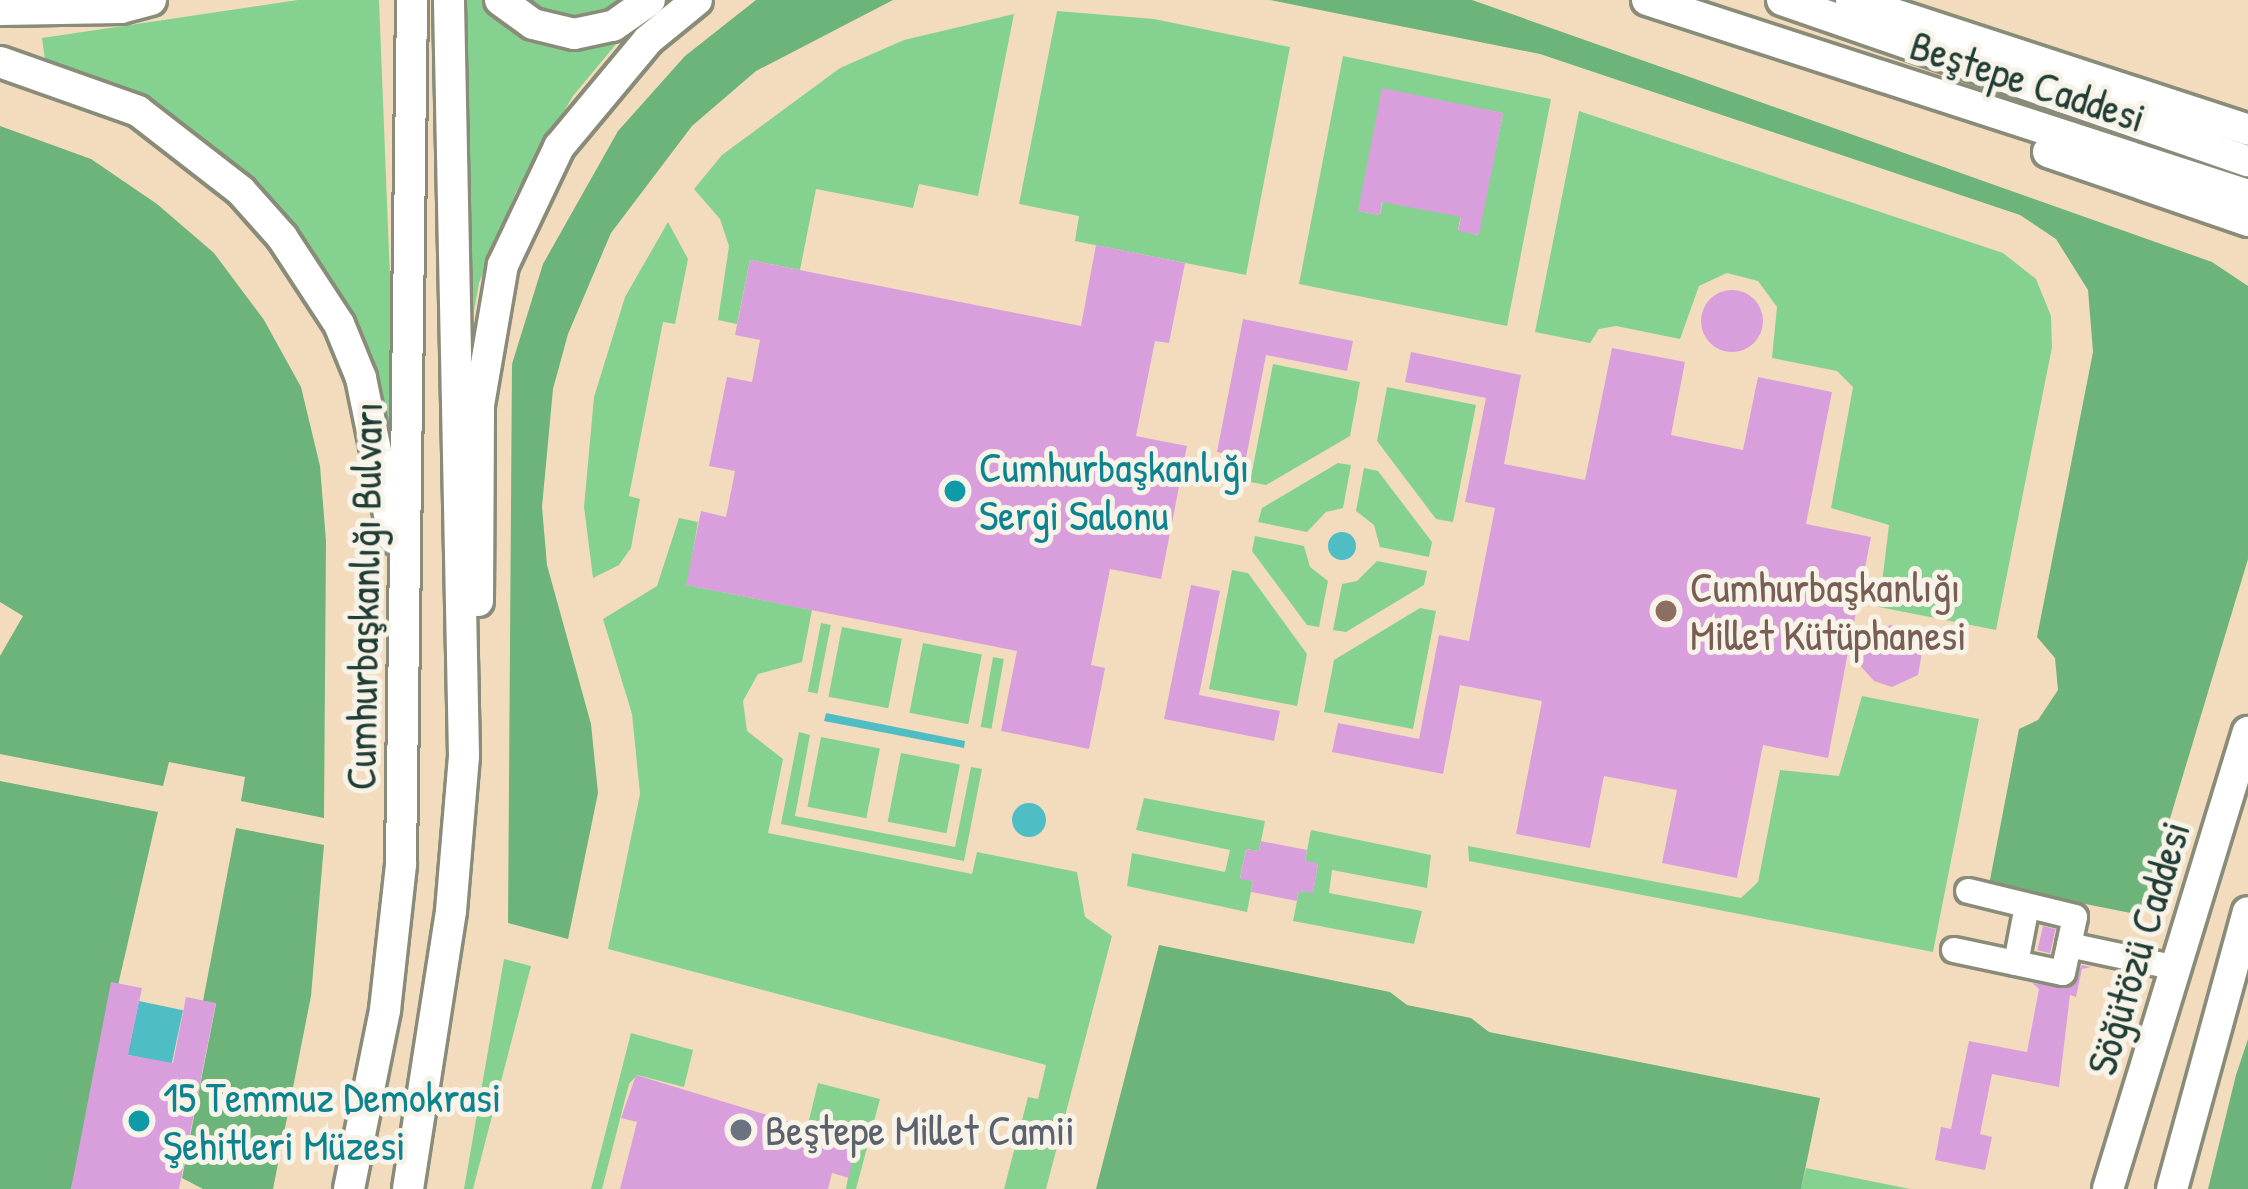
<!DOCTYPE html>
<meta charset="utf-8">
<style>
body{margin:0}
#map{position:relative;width:2248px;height:1189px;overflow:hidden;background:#f3dcbd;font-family:"Patrick Hand",sans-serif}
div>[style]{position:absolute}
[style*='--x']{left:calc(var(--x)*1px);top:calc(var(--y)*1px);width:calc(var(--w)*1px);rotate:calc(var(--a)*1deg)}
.green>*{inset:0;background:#85d290;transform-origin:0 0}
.forest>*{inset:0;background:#6cb47a}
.water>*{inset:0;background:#4fbdc4;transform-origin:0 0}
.round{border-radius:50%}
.building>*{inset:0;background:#d99fdd;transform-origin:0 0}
.roads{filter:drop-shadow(3px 0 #898c78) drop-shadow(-3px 0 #898c78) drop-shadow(0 3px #898c78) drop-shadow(0 -3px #898c78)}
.minor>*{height:24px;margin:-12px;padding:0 12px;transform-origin:12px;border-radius:12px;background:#fff}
.major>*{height:30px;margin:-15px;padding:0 15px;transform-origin:15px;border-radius:15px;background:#fff}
.dots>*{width:33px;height:33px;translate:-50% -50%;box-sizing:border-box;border:6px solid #f7f3e8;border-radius:50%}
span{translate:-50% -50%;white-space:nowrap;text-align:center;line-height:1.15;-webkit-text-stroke:10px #f7f3e8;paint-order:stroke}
.street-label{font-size:42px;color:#1f3d34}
.culture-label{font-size:42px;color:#0d838f}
.left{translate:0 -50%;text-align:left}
.education-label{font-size:42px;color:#785e54}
.worship-label{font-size:42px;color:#5b616d}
</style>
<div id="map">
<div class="green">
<i style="clip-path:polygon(298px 0,379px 0,398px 480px,352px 316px,291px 226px,253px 181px,172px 117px,134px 93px,45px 60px,42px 38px)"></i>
<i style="clip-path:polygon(461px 0,484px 0,492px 12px,567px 47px,622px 37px,573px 96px,516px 192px,479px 283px,470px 333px)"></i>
<i style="clip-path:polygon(517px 0,635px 0,594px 23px,536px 13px)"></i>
<i style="clip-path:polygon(1057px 11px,1154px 19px,1290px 47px,1246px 275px,1075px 241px,1079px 216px,1019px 204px)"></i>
<i style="clip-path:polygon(1014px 14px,978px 196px,919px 184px,913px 208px,816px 189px,800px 270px,750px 260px,737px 324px,718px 320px,729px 246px,720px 219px,694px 189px,722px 155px,840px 68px,904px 40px)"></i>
<i style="clip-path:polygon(evenodd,1343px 56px,1551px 99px,1507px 326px,1299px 284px,1343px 56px,1403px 93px,1380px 215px,1359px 211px,1359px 210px,1403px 93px,1343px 56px,1482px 109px,1503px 113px,1478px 235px,1458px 230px,1482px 109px)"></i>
<i style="clip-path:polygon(1579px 111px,2003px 253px,2036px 279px,2051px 316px,2052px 347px,1996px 630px,1879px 607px,1889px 525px,1831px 508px,1853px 387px,1837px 371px,1772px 358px,1777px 307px,1758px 281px,1727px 273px,1699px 286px,1680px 339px,1616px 326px,1599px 329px,1590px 343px,1535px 332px)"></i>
<i style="clip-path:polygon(668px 222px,688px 259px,675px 324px,663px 322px,629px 496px,640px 499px,631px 548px,619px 565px,593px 578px,584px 507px,594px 397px,625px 297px)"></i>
<i style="clip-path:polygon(1273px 364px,1360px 382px,1350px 436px,1266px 485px,1250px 482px)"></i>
<i style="clip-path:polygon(1387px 387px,1476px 405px,1453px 522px,1436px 519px,1377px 441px)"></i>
<i style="clip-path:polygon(1338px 463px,1351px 465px,1343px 508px,1326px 512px,1307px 532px,1258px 522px,1262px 508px)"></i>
<i style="clip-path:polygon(1364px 468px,1378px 471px,1432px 542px,1429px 557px,1380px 547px,1374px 525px,1356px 511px)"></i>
<i style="clip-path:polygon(679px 518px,698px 522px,687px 585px,812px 610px,802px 662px,758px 674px,743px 701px,747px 731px,783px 759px,768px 833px,972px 874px,977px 852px,1077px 872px,1085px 917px,1112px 936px,1046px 1189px,1004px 1189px,1028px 1097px,1038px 1099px,1046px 1065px,608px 949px,640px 794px,632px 714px,603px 619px,657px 586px)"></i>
<i style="clip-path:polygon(1255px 536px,1304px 546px,1310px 567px,1328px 581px,1319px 627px,1307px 625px,1252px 551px)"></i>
<i style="clip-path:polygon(1377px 561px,1427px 571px,1424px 585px,1346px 632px,1333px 630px,1342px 584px,1357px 581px)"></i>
<i style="clip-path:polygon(1232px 570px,1248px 573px,1307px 654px,1297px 706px,1209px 689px)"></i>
<i style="clip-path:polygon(1420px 608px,1436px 611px,1413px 729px,1324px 712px,1334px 660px)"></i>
<i style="left:821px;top:623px;width:10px;height:70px;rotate:11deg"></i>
<i style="left:842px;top:627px;width:61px;height:71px;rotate:11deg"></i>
<i style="left:923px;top:643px;width:60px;height:71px;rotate:11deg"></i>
<i style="left:993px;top:657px;width:11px;height:71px;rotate:10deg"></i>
<i style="clip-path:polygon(1862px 696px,1979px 719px,1933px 952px,1469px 861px,1468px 846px,1741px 898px,1758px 882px,1780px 770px,1839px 776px)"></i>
<i style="clip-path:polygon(799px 732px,810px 735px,795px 816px,955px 847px,971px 767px,982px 769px,964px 861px,781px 824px)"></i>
<i style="left:821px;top:737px;width:60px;height:71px;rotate:11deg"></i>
<i style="left:901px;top:753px;width:60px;height:70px;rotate:11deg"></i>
<i style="clip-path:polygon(1144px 798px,1265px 821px,1259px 851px,1246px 849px,1240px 878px,1253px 881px,1247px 912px,1127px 886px,1132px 853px,1225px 872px,1230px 850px,1136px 830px)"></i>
<i style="clip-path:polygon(1311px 830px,1431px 855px,1427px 888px,1332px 870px,1329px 893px,1422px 911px,1414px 944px,1293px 921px,1299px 891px,1313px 892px,1318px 864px,1305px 861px)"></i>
<i style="clip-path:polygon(504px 959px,531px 966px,473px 1189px,464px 1189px)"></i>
<i style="clip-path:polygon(631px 1033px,693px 1050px,684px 1087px,637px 1075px,629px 1084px,602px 1189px,591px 1189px)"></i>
<i style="clip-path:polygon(818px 1083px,880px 1099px,856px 1189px,846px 1189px,856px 1133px,809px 1120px)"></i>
<i style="clip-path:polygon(1806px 1168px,1910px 1189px,1801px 1189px)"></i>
</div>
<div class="forest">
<i style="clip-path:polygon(756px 0,893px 0,756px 71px,692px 126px,611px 233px,568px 334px,553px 389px,542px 507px,547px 565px,591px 724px,598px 793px,568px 939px,508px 923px,512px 364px,543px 264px,618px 131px,685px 56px)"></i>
<i style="clip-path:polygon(1270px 0,1472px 0,2212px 262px,2248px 286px,2248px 559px,2141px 915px,1989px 885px,2019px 729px,2038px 720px,2058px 690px,2055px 658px,2037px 637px,2093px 352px,2088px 290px,2056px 239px,2020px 215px,1540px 54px)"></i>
<i style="clip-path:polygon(0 126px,91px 159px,157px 204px,214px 253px,264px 320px,301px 387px,320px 466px,326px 541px,324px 818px,241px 801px,245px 777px,169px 762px,163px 786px,0 754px,0 656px,23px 616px,0 602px)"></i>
<i style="clip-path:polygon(0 781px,158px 812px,71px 1189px,0 1189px)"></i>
<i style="clip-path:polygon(236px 828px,324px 845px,311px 996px,273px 1189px,203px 1189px,182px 1178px,216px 1004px,203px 1001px)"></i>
<i style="clip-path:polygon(1159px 945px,1390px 992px,1407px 1005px,1471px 1018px,1489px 1032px,1820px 1098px,1801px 1189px,1096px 1189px)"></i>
<i style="clip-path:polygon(2248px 1039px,2248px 1189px,2208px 1189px,2236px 1075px)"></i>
</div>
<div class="water">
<i class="round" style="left:1328px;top:532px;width:28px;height:28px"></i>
<i style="clip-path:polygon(826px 713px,965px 741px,964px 748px,824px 721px)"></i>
<i class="round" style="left:1012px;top:803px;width:34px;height:34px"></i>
<i style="left:139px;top:1001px;width:45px;height:55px;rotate:12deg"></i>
</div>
<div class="building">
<i style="clip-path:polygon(1382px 88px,1503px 113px,1479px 235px,1458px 231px,1461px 217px,1382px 202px,1380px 215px,1358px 211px)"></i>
<i style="clip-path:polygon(1096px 245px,1185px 263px,1169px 343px,1155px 341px,1136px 436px,1187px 446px,1161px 579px,1110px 569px,1091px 665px,1105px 668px,1089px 749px,1001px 731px,1017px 651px,686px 585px,701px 511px,726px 517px,735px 471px,709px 466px,727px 377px,752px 382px,760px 340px,735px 335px,750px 260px,1081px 326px)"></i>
<i class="round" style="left:1701px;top:290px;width:62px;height:62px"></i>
<i style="clip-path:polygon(1243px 319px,1353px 341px,1347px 371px,1266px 355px,1246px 458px,1217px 452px)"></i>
<i style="clip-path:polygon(1612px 348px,1685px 362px,1671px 435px,1743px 450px,1758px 377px,1832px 392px,1806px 524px,1871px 537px,1849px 648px,1890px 625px,1911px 630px,1923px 647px,1918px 675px,1892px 687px,1874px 681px,1848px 652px,1828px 758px,1763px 745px,1737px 878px,1662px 863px,1677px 790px,1604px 776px,1590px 848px,1516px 834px,1542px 701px,1460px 685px,1443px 774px,1332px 752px,1338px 723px,1419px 739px,1439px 635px,1469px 641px,1482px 574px,1495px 508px,1465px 502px,1486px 398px,1405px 382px,1411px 352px,1521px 375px,1504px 464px,1585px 480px)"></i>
<i style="clip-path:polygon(1191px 585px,1220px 591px,1199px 695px,1280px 711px,1274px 741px,1164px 719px)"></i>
<i style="clip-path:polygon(1261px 841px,1307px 850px,1305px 861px,1318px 863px,1313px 893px,1299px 891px,1297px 901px,1251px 892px,1253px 881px,1240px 879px,1246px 849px,1259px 851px)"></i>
<i style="left:2043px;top:926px;width:13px;height:25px;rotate:13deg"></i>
<i style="clip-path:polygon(2082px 965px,2091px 967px,2082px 969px,2076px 997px,2070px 995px,2059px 1087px,1992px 1074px,1980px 1134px,1992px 1137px,1985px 1170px,1935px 1160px,1941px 1127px,1951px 1129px,1969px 1041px,2027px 1052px,2039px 989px,2032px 983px,2069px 988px)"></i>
<i style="clip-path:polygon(111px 982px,142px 988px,128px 1055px,173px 1063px,186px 997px,216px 1003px,179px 1189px,71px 1189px)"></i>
<i style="clip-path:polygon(636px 1075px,807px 1127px,809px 1120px,856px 1133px,849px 1178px,832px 1173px,828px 1189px,620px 1189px,637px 1122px,621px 1118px)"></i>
</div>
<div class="roads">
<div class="minor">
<i style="--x:2069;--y:945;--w:109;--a:12.1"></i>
<i style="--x:1954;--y:950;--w:111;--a:11.9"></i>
<i style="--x:2063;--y:973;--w:57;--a:-77.9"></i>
<i style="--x:2075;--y:917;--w:110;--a:-166.3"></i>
<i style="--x:2016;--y:963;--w:58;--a:-79.1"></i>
</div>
<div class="major">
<i style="--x:500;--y:0;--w:41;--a:36"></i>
<i style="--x:533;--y:24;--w:42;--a:13.7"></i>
<i style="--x:574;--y:34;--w:40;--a:-12"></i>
<i style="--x:613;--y:26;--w:45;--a:-35.1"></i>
<i style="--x:1647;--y:0;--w:632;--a:17.98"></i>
<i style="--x:1782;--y:0;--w:493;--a:19.1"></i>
<i style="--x:1851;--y:0;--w:418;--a:18.1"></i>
<i style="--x:0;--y:10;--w:121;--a:-0.9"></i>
<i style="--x:121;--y:8;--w:31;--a:-15"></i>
<i style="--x:0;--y:62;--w:146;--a:19.5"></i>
<i style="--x:138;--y:111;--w:130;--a:37.8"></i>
<i style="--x:241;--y:191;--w:62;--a:48.3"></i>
<i style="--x:282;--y:237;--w:104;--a:56.8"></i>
<i style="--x:339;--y:324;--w:58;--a:67.8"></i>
<i style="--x:361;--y:378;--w:164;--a:78.4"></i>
<i style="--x:2048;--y:152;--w:212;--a:19"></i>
<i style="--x:478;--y:601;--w:196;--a:-89.7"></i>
<i style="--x:479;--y:405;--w:142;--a:-80.3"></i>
<i style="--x:503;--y:265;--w:131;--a:-64.6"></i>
<i style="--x:559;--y:147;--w:139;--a:-50.2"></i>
<i style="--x:648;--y:40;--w:63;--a:-39.2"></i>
<i style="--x:349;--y:1189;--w:183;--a:-78.6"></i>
<i style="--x:385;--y:1010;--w:147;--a:-83.7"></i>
<i style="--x:401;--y:864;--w:864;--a:-89.27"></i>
<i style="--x:408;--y:1189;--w:281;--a:-81.2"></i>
<i style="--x:451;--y:911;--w:156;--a:-85.2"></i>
<i style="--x:464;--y:756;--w:756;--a:-91.14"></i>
<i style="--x:2108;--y:1189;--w:478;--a:-73"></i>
<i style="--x:2172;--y:1189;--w:287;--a:-74.7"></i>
</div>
</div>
<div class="dots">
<i style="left:955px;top:491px;background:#0f9aa8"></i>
<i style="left:1666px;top:611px;background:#8d6e63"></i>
<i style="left:139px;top:1121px;background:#0f9aa8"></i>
<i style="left:741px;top:1130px;background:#6b7280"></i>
</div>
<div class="street-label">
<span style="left:2028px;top:81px;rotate:18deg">Beştepe Caddesi</span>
<span style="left:364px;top:596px;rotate:-89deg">Cumhurbaşkanlığı Bulvarı</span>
<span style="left:2138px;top:948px;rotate:-73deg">Söğütözü Caddesi</span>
</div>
<div class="culture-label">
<span class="left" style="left:979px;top:491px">Cumhurbaşkanlığı<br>Sergi Salonu</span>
<span class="left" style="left:163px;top:1121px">15 Temmuz Demokrasi<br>Şehitleri Müzesi</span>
</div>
<div class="education-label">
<span class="left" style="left:1690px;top:611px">Cumhurbaşkanlığı<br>Millet Kütüphanesi</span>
</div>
<div class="worship-label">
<span class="left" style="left:765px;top:1130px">Beştepe Millet Camii</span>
</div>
</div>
